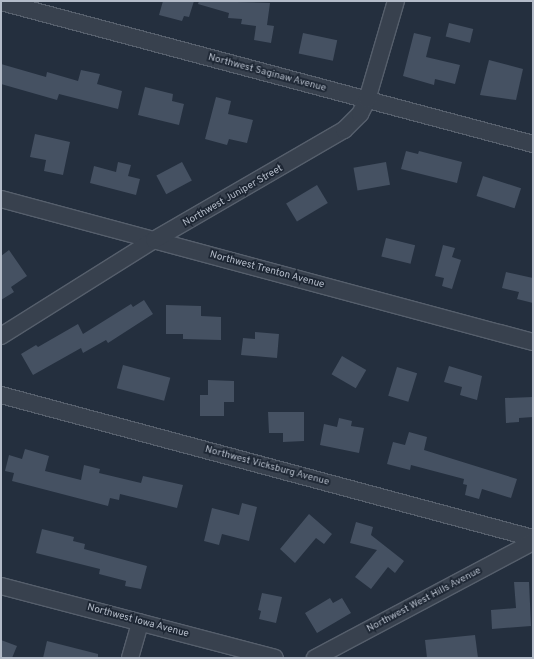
<!DOCTYPE html>
<style>
body{margin:0}
#map{position:relative;width:534px;height:659px;overflow:hidden;background:#242f3e;font-family:Overpass,sans-serif}
div>[style]{position:absolute}
[style*='--x']{left:calc(var(--x)*1px);top:calc(var(--y)*1px);width:calc(var(--w)*1px);rotate:calc(var(--a)*1deg)}
.building>*{inset:0;background:#455162;transform-origin:0 0}
.roads{filter:drop-shadow(1px 0 #565f6c) drop-shadow(-1px 0 #565f6c) drop-shadow(0 1px #565f6c) drop-shadow(0 -1px #565f6c)}
.minor>*{height:16px;margin:-8px;padding:0 8px;transform-origin:8px;border-radius:8px;background:#38414e}
span{translate:-50% -50%;white-space:nowrap;text-align:center;line-height:1.15;-webkit-text-stroke:3.5px #1d2633;paint-order:stroke}
.street-label{font-size:10px;color:#b4bcc9}
.frame{position:absolute;inset:0;border:2px solid #b4bcc9;pointer-events:none}
</style>
<div id="map">
<div class="building">
<i style="clip-path:polygon(163px 1px,194px 1px,189px 17px,184px 16px,182px 21px,159px 15px)"></i>
<i style="clip-path:polygon(199px 1px,270px 3px,267px 25px,274px 26px,271px 43px,254px 40px,256px 26px,241px 24px,242px 19px,228px 18px,229px 13px,198px 4px)"></i>
<i style="left:449px;top:23px;width:25px;height:14px;rotate:14deg"></i>
<i style="left:303px;top:33px;width:35px;height:21px;rotate:12deg"></i>
<i style="clip-path:polygon(414px 33px,431px 37px,426px 57px,460px 65px,455px 84px,435px 79px,434px 85px,403px 76px)"></i>
<i style="clip-path:polygon(489px 60px,523px 69px,516px 100px,480px 95px)"></i>
<i style="clip-path:polygon(1px 64px,46px 77px,47px 72px,78px 81px,81px 70px,100px 74px,97px 84px,122px 91px,118px 109px,59px 94px,57px 100px,1px 84px)"></i>
<i style="clip-path:polygon(145px 87px,173px 94px,172px 101px,184px 104px,179px 125px,138px 115px)"></i>
<i style="clip-path:polygon(216px 97px,231px 101px,228px 114px,253px 120px,247px 143px,229px 139px,227px 145px,205px 139px)"></i>
<i style="clip-path:polygon(35px 134px,70px 142px,63px 175px,44px 171px,46px 160px,30px 157px)"></i>
<i style="clip-path:polygon(406px 151px,418px 154px,419px 151px,462px 162px,457px 183px,401px 169px)"></i>
<i style="clip-path:polygon(118px 162px,131px 165px,128px 176px,140px 179px,136px 195px,90px 183px,94px 166px,116px 172px)"></i>
<i style="left:182px;top:162px;width:21px;height:29px;rotate:62deg"></i>
<i style="left:386px;top:162px;width:23px;height:33px;rotate:80deg"></i>
<i style="left:483px;top:176px;width:40px;height:21px;rotate:18deg"></i>
<i style="left:317px;top:185px;width:21px;height:36px;rotate:59deg"></i>
<i style="left:386px;top:238px;width:30px;height:19px;rotate:14deg"></i>
<i style="clip-path:polygon(443px 245px,455px 248px,452px 257px,461px 260px,452px 289px,442px 286px,444px 278px,435px 276px)"></i>
<i style="clip-path:polygon(9px 250px,27px 276px,11px 287px,14px 292px,1px 300px,1px 256px)"></i>
<i style="clip-path:polygon(506px 272px,533px 278px,533px 303px,517px 299px,519px 292px,502px 288px)"></i>
<i style="clip-path:polygon(144px 300px,153px 314px,108px 343px,106px 340px,83px 353px,81px 348px,33px 375px,21px 354px,36px 345px,38px 347px,78px 324px,83px 334px,131px 304px,133px 307px)"></i>
<i style="clip-path:polygon(166px 305px,201px 306px,201px 316px,221px 317px,221px 340px,183px 339px,183px 334px,166px 334px)"></i>
<i style="clip-path:polygon(255px 332px,279px 334px,277px 358px,241px 355px,243px 338px,255px 339px)"></i>
<i style="left:342px;top:356px;width:28px;height:21px;rotate:30deg"></i>
<i style="left:123px;top:365px;width:49px;height:24px;rotate:15deg"></i>
<i style="clip-path:polygon(449px 366px,482px 376px,477px 400px,460px 395px,462px 387px,444px 382px)"></i>
<i style="left:397px;top:367px;width:21px;height:30px;rotate:17deg"></i>
<i style="clip-path:polygon(208px 380px,234px 381px,234px 402px,224px 402px,224px 416px,200px 416px,200px 395px,208px 395px)"></i>
<i style="clip-path:polygon(533px 397px,533px 417px,519px 418px,519px 422px,506px 423px,505px 398px)"></i>
<i style="clip-path:polygon(268px 412px,304px 412px,304px 441px,283px 442px,283px 433px,269px 433px)"></i>
<i style="clip-path:polygon(339px 418px,352px 421px,351px 426px,364px 428px,359px 453px,320px 445px,324px 424px,337px 427px)"></i>
<i style="clip-path:polygon(409px 432px,427px 437px,424px 450px,517px 479px,511px 498px,482px 489px,479px 499px,465px 495px,467px 485px,463px 484px,464px 479px,411px 465px,410px 470px,387px 464px,393px 442px,405px 445px)"></i>
<i style="clip-path:polygon(25px 449px,49px 456px,45px 471px,81px 480px,84px 465px,100px 469px,99px 473px,141px 483px,143px 476px,183px 485px,177px 508px,120px 494px,119px 500px,110px 498px,108px 506px,12px 481px,14px 473px,5px 471px,9px 455px,22px 459px)"></i>
<i style="clip-path:polygon(242px 503px,257px 507px,249px 541px,222px 534px,219px 545px,204px 541px,212px 508px,239px 515px)"></i>
<i style="clip-path:polygon(309px 514px,332px 534px,324px 544px,316px 538px,295px 563px,280px 549px)"></i>
<i style="clip-path:polygon(356px 522px,373px 527px,371px 535px,404px 561px,395px 573px,388px 567px,371px 589px,355px 577px,377px 550px,350px 543px)"></i>
<i style="clip-path:polygon(42px 529px,74px 537px,73px 541px,85px 544px,84px 549px,147px 566px,141px 589px,125px 586px,126px 581px,99px 574px,100px 569px,36px 553px)"></i>
<i style="clip-path:polygon(514px 582px,529px 582px,531px 626px,492px 629px,491px 610px,516px 608px)"></i>
<i style="clip-path:polygon(262px 593px,282px 597px,276px 623px,259px 619px,261px 611px,258px 610px)"></i>
<i style="clip-path:polygon(330px 598px,333px 603px,342px 598px,351px 613px,317px 633px,305px 613px)"></i>
<i style="clip-path:polygon(475px 635px,478px 658px,427px 658px,425px 640px)"></i>
<i style="clip-path:polygon(1px 640px,17px 646px,12px 658px,1px 658px)"></i>
<i style="clip-path:polygon(47px 641px,98px 654px,98px 658px,43px 658px)"></i>
</div>
<div class="roads">
<div class="minor">
<i style="--x:1;--y:2;--w:551;--a:14.94"></i>
<i style="--x:1;--y:199;--w:551;--a:15.05"></i>
<i style="--x:1;--y:336;--w:181;--a:-32.1"></i>
<i style="--x:154;--y:240;--w:220;--a:-30.1"></i>
<i style="--x:344;--y:130;--w:23;--a:-45"></i>
<i style="--x:360;--y:114;--w:16;--a:-63"></i>
<i style="--x:367;--y:100;--w:103;--a:-73.7"></i>
<i style="--x:1;--y:395;--w:551;--a:15.05"></i>
<i style="--x:1;--y:586;--w:283;--a:14.7"></i>
<i style="--x:130;--y:658;--w:37;--a:-74"></i>
<i style="--x:315;--y:658;--w:247;--a:-28"></i>
</div>
</div>
<div class="street-label">
<span style="left:267px;top:73px;rotate:15deg">Northwest Saginaw Avenue</span>
<span style="left:233px;top:196px;rotate:-30deg">Northwest Juniper Street</span>
<span style="left:267px;top:270px;rotate:15deg">Northwest Trenton Avenue</span>
<span style="left:267px;top:466px;rotate:15deg">Northwest Vicksburg Avenue</span>
<span style="left:424px;top:600px;rotate:-28deg">Northwest West Hills Avenue</span>
<span style="left:138px;top:621px;rotate:15deg">Northwest Iowa Avenue</span>
</div>
<div class="frame"></div>
</div>
